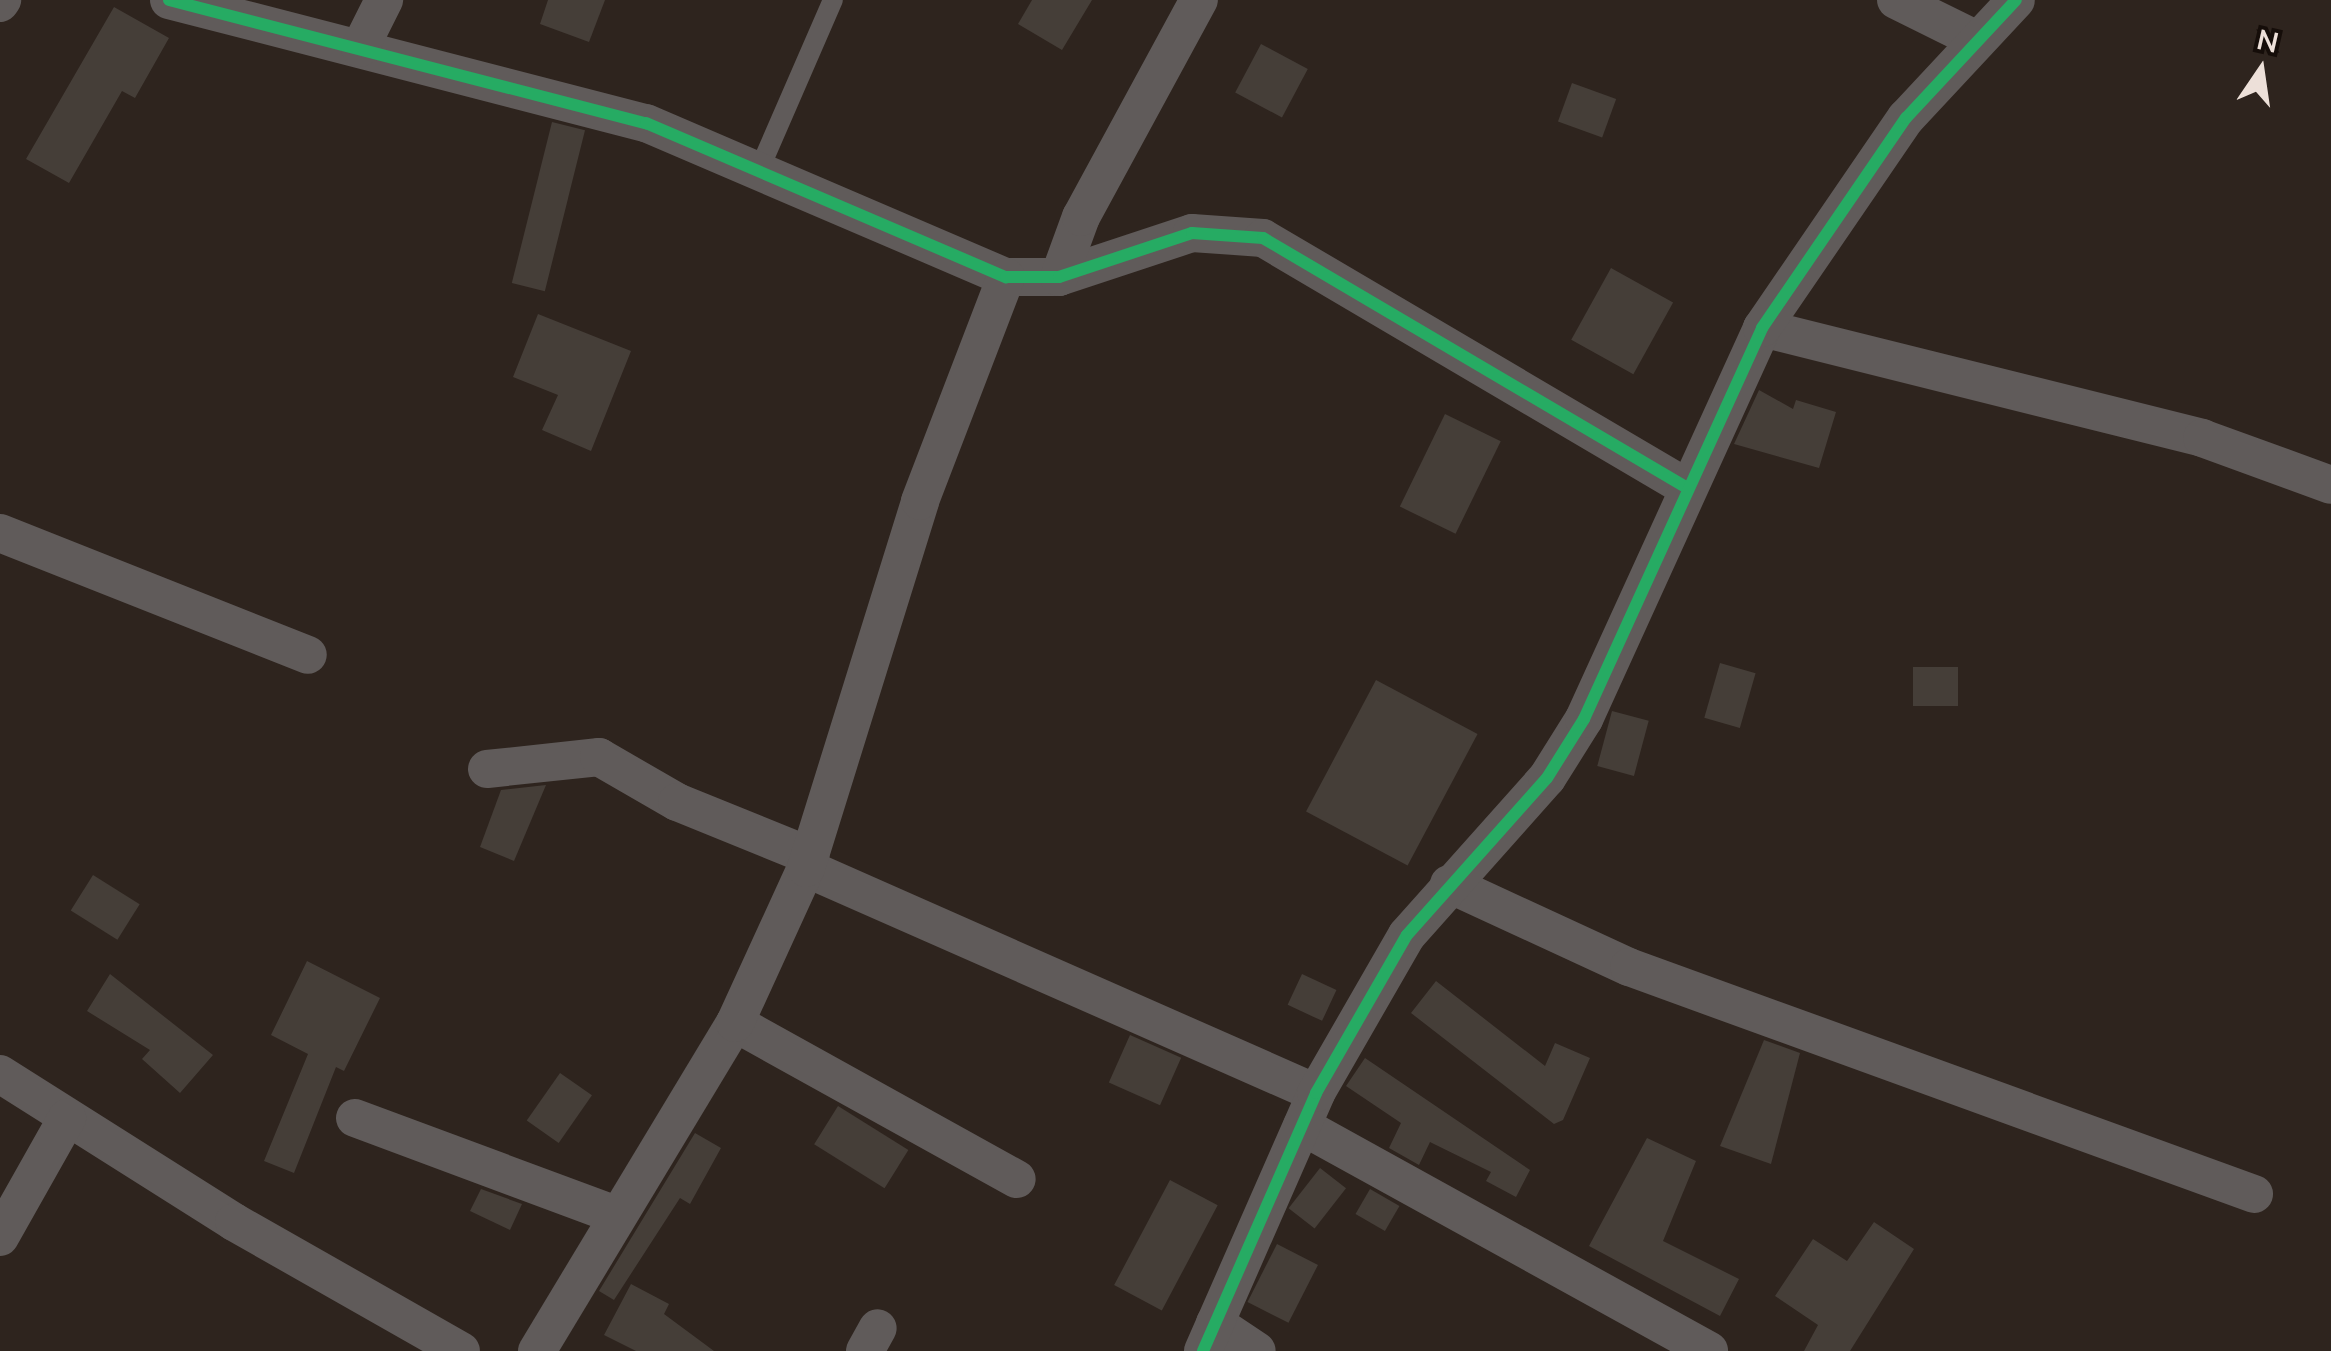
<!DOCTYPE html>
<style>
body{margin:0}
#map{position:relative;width:2331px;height:1351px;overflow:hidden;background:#2e241e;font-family:Mulish,sans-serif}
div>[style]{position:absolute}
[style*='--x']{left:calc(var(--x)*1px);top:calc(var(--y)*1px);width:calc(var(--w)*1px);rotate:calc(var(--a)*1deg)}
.building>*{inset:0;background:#453e38;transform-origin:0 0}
.lane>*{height:20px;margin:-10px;padding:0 10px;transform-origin:10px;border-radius:10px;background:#605b5a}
.street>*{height:38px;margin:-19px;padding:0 19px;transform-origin:19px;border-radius:19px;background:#605b5a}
.cycleway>*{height:12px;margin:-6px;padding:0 6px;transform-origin:6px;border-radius:6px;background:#26ab63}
span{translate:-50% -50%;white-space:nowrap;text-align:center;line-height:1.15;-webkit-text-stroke:9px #150d09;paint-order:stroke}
.north{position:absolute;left:2211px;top:20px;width:100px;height:100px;-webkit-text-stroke:8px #150d09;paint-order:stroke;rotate:13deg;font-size:28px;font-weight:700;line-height:40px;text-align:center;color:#ede0d9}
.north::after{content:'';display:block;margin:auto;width:35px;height:45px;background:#ede0d9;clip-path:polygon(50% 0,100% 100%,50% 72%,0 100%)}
</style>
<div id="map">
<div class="building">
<i style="clip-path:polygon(548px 0,605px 0,589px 42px,540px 24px)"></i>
<i style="clip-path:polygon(1032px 0,1092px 0,1062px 50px,1018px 24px)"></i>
<i style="clip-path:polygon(114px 7px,169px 38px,135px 98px,122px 91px,69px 183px,26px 159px)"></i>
<i style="left:1261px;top:44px;width:53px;height:55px;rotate:28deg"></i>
<i style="left:1572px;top:83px;width:47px;height:41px;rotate:20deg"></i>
<i style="left:552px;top:122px;width:34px;height:166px;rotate:14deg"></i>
<i style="left:1611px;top:268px;width:71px;height:82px;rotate:29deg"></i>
<i style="clip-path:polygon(538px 314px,631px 351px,591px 451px,542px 430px,558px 395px,513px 377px)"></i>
<i style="clip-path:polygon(1759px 390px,1793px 409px,1796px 400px,1836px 412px,1819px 468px,1734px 444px)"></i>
<i style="left:1445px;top:414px;width:62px;height:103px;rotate:26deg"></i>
<i style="left:1720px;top:663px;width:37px;height:57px;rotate:16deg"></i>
<i style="left:1913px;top:667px;width:45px;height:39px"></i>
<i style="left:1376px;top:680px;width:115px;height:149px;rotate:28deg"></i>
<i style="left:1612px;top:711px;width:38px;height:57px;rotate:15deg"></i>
<i style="clip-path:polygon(546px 785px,514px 861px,480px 847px,501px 790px)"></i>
<i style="left:93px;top:875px;width:55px;height:42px;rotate:32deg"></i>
<i style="clip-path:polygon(307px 961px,380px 998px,344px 1071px,336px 1067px,294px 1173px,264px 1161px,308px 1054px,271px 1035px)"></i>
<i style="clip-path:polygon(110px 974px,213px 1055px,180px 1093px,142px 1059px,150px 1050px,87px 1011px)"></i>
<i style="left:1302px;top:974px;width:38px;height:34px;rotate:25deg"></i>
<i style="clip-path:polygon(1436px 981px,1545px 1066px,1555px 1043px,1590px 1058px,1563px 1120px,1554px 1124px,1411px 1013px)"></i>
<i style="left:1130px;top:1035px;width:56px;height:52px;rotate:24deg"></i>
<i style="clip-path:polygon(1764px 1040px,1800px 1053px,1771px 1164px,1720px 1146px)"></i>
<i style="clip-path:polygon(1365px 1058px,1530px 1170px,1516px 1197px,1486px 1181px,1491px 1172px,1436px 1145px,1430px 1142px,1419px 1165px,1389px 1148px,1401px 1123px,1346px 1086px)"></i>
<i style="left:560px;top:1073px;width:39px;height:58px;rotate:35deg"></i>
<i style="left:838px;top:1106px;width:83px;height:45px;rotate:32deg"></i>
<i style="clip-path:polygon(695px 1133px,721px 1148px,690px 1204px,680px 1198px,614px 1300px,599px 1291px)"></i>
<i style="clip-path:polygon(1647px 1138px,1696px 1161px,1663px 1241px,1739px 1279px,1720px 1316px,1589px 1246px)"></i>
<i style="left:1320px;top:1168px;width:33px;height:51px;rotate:38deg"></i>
<i style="left:1170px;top:1180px;width:54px;height:119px;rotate:28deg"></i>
<i style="clip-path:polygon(481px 1189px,522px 1204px,510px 1230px,470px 1211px)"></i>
<i style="left:1370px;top:1189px;width:34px;height:29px;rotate:30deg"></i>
<i style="clip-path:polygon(1874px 1222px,1914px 1249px,1850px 1351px,1804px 1351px,1818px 1325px,1775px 1296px,1813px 1239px,1847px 1261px)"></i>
<i style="left:1277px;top:1244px;width:46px;height:65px;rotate:27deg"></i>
<i style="clip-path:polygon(631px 1284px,669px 1304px,664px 1314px,714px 1351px,636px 1351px,604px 1335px)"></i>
</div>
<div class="lane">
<i style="--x:759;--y:170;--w:185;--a:-66.5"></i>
</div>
<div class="street">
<i style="--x:169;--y:0;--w:493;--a:14.5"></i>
<i style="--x:646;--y:123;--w:392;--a:23.2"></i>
<i style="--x:1006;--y:277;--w:53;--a:0"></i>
<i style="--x:1059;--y:277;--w:140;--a:-18.3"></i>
<i style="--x:1192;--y:233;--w:71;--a:4"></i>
<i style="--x:1263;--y:238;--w:493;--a:30.5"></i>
<i style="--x:1896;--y:0;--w:90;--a:26.3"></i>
<i style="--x:0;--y:3;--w:4;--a:-56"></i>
<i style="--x:360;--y:48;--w:54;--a:-63.4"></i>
<i style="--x:1059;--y:277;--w:64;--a:-69.9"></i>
<i style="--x:1081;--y:217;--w:247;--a:-61.5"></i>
<i style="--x:1762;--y:328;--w:454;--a:14"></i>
<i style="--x:2202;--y:438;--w:137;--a:20"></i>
<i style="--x:0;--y:533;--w:331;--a:21.6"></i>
<i style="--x:487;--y:769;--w:113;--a:-6.1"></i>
<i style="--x:599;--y:757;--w:90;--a:30"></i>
<i style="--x:677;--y:802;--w:144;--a:22.1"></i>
<i style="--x:806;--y:868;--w:557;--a:23.81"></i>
<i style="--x:1449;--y:884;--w:198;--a:24.8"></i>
<i style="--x:1629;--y:967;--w:665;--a:19.96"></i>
<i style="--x:735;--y:1023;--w:322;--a:29"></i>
<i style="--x:0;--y:1074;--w:277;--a:32.3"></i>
<i style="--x:234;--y:1222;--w:261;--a:29.6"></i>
<i style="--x:355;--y:1118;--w:278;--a:20.4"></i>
<i style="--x:1302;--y:1126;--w:465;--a:28.9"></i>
<i style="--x:0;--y:1237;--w:137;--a:-60.6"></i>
<i style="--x:1215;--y:1323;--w:50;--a:33.7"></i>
<i style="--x:537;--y:1351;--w:383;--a:-58.9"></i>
<i style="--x:735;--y:1023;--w:170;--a:-65.4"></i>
<i style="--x:806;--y:868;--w:384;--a:-72.7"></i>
<i style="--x:920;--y:501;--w:240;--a:-69"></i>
<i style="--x:865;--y:1351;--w:26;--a:-61"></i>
<i style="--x:1203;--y:1351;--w:282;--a:-66.3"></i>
<i style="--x:1316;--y:1093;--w:182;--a:-60.1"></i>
<i style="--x:1407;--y:935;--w:210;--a:-48.3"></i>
<i style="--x:1547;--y:778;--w:70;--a:-57.9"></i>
<i style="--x:1584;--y:719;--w:430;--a:-65.5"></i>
<i style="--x:1762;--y:328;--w:255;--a:-55.6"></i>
<i style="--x:1906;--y:118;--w:161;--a:-47"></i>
</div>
<div class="cycleway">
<i style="--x:169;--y:0;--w:493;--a:14.5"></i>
<i style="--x:646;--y:123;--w:392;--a:23.2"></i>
<i style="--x:1006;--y:277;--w:53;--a:0"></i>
<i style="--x:1059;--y:277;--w:140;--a:-18.3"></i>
<i style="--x:1192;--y:233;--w:71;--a:4"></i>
<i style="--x:1263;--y:238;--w:493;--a:30.5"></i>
<i style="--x:1203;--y:1351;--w:282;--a:-66.3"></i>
<i style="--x:1316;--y:1093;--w:182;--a:-60.1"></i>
<i style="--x:1407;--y:935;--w:210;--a:-48.3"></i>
<i style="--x:1547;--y:778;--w:70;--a:-57.9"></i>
<i style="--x:1584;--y:719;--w:430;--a:-65.5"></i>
<i style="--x:1762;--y:328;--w:255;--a:-55.6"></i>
<i style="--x:1906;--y:118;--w:161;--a:-47"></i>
</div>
<div class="north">N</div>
</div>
